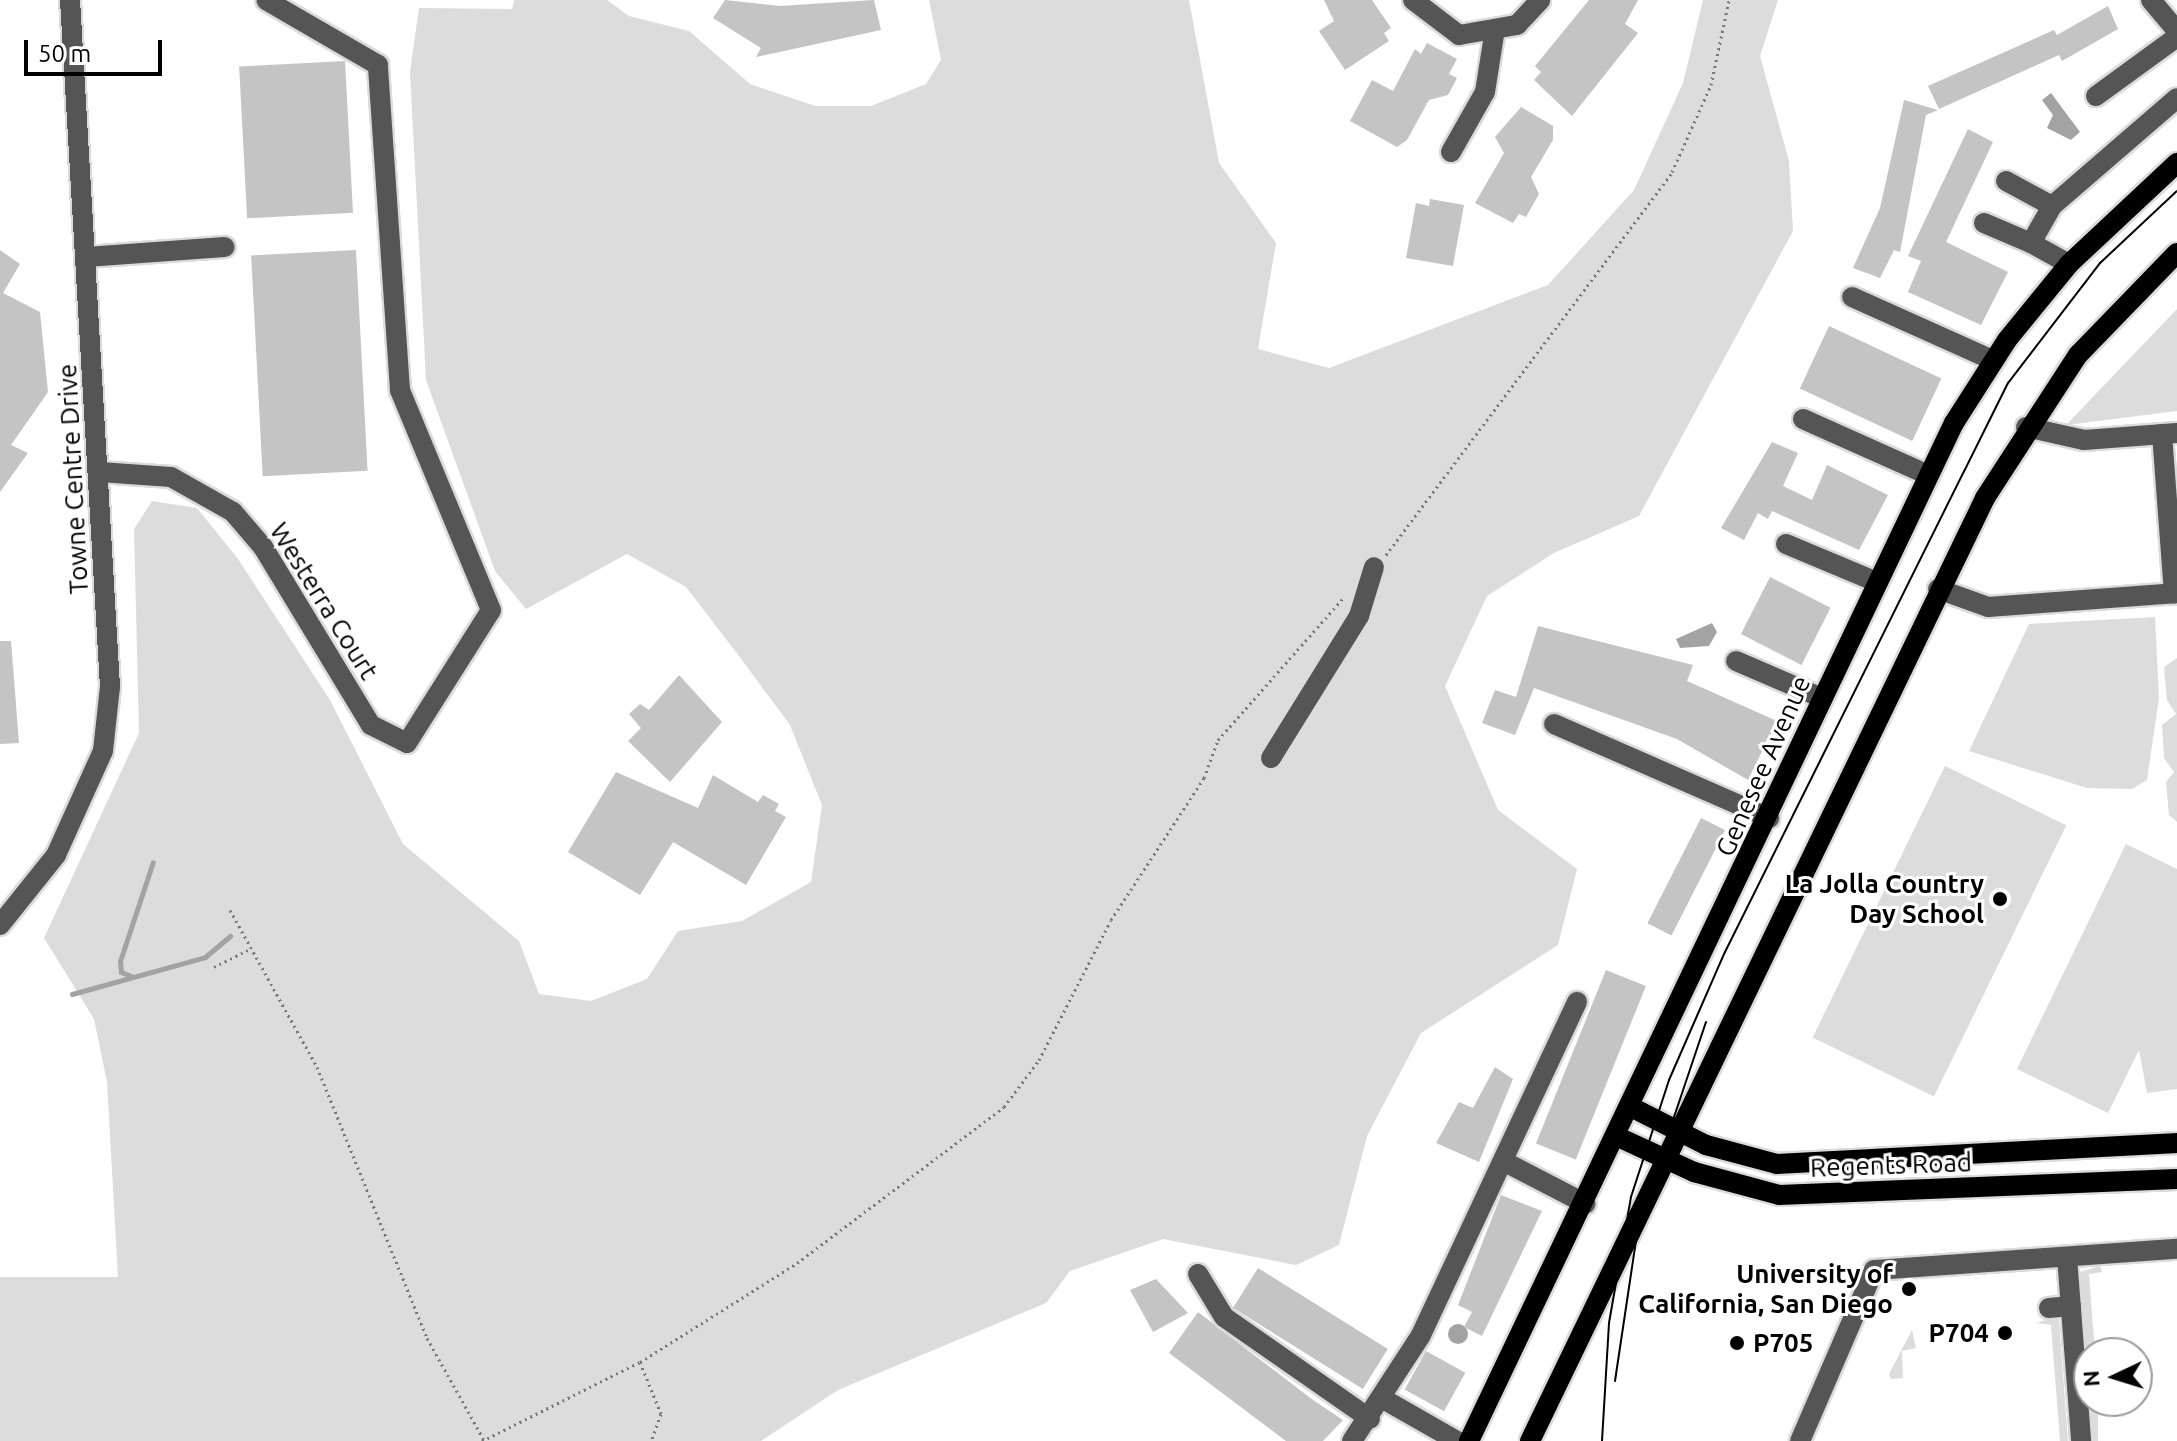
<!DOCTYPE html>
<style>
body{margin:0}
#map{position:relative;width:2177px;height:1441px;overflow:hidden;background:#fff;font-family:Ubuntu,sans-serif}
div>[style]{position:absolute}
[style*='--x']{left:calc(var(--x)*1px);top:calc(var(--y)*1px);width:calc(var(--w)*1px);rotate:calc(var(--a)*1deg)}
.green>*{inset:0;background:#dcdcdc;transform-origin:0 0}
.water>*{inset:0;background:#a3a3a3}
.round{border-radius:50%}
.stream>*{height:5px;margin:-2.5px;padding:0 2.5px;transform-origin:2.5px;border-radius:2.5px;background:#a3a3a3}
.building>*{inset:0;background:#c4c4c4;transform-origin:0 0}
.path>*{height:3px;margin-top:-1.5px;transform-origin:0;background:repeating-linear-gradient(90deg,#777 0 2px,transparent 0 6px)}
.roads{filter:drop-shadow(2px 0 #dbdbdb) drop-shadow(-2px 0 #dbdbdb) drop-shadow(0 2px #dbdbdb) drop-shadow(0 -2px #dbdbdb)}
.minor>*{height:20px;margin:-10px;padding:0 10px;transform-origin:10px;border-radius:10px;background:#555}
.major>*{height:20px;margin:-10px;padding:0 10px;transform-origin:10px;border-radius:10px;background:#000}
.tram>*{height:2px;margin:-1px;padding:0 1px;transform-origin:1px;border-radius:1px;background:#000}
.dots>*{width:22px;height:22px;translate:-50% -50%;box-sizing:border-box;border:4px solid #fff;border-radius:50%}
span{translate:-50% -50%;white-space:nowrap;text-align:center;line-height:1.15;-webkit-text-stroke:6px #fff;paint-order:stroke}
.street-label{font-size:26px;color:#000}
.poi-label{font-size:26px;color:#000;font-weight:700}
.right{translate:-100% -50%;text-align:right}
.left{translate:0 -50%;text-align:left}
.north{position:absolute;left:2073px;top:1337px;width:80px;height:80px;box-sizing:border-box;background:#fff;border:2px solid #999;border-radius:50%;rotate:266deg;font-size:22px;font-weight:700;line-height:32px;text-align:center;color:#000}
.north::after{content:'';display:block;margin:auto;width:28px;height:36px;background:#000;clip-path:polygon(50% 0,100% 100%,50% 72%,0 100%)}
.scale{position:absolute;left:24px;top:40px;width:138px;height:36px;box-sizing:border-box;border:4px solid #000;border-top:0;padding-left:10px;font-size:24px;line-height:28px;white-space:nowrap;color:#000;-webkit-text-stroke:6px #fff;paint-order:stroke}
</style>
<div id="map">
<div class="green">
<i style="clip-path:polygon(514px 0,607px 0,629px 16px,689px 31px,750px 84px,815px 106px,871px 106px,926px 84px,941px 60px,929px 0,1189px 0,1219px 163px,1276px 243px,1258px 349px,1329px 368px,1548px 285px,1634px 190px,1683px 83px,1703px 0,1778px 0,1760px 56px,1789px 161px,1793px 231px,1639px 516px,1554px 553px,1487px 596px,1445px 686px,1498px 810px,1577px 869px,1558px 945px,1421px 1033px,1367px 1136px,1339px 1245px,1296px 1265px,1163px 1239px,1070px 1271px,1046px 1303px,838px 1390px,761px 1441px,0 1441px,0 1277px,118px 1277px,107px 1082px,94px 1019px,44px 938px,139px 733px,134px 529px,152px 501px,197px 508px,238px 559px,330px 700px,403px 844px,519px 941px,539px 994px,591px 1001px,647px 979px,678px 931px,742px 921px,811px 882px,822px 805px,790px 725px,736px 652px,686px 587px,627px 554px,526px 609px,495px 571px,426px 380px,410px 72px,419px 8px,512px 9px)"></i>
<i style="clip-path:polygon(2177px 309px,2177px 411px,2066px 425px)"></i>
<i style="clip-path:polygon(2155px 617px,2159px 698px,2147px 780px,2132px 789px,2087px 788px,1969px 751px,2029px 624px)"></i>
<i style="clip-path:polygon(2177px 658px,2177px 822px,2169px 815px,2166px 782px,2174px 772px,2164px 758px,2162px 725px,2176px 714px,2167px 700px,2164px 667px)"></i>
<i style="left:1945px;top:766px;width:135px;height:302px;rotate:26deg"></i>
<i style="clip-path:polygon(2126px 844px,2177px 869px,2177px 1089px,2147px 1093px,2139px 1050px,2108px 1113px,2017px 1069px)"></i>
<i style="clip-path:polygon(2100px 1266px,2102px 1272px,2089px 1274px,2095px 1353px,2089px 1387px,2080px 1272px)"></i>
<i style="clip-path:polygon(2055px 1317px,2059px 1321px,2068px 1441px,2060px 1441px,2051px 1325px,2036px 1323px)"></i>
<i style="clip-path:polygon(1912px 1330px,1916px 1348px,1902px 1351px,1903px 1378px,1891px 1379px,1889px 1374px)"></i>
<i style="left:2090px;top:1401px;width:8px;height:40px"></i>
</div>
<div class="water">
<i style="clip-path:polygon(2051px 93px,2080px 132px,2071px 140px,2047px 128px,2053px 115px,2042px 100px)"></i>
<i style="clip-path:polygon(1712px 623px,1717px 632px,1709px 646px,1680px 648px,1676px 639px)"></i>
<i class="round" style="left:1448px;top:1324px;width:20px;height:20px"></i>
</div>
<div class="stream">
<i style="--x:131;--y:976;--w:11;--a:-158"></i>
<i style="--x:121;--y:972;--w:11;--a:-95"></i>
<i style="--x:120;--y:961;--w:104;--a:-71.6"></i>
<i style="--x:72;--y:994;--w:138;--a:-15.5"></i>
<i style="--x:205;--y:957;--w:33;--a:-40"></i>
</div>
<div class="building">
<i style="clip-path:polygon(725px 0,779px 6px,874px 0,881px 30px,756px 57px,761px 48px,713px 18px)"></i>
<i style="clip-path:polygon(1324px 0,1372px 0,1391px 28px,1384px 33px,1389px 41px,1345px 70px,1319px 31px,1334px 21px)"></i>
<i style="clip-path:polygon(1589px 0,1638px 0,1625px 24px,1638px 33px,1572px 116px,1534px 80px,1541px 72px,1535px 66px)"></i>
<i style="clip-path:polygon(2108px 6px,2118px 29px,2062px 61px,2059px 55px,1939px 109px,1928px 86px,2054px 30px,2057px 35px)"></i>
<i style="clip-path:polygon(1427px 43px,1457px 59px,1449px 74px,1457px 78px,1448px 95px,1429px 100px,1407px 140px,1397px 147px,1350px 121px,1372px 80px,1393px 91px,1415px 49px,1421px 54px)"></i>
<i style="left:345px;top:61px;width:152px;height:106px;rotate:87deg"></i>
<i style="clip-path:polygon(1904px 100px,1938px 110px,1926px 115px,1900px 252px,1894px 250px,1880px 278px,1853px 268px,1880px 208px)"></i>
<i style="clip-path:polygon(1521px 107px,1553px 126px,1553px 140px,1531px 177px,1539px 194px,1526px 217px,1519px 214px,1513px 223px,1475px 203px,1504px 153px,1495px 137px)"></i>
<i style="clip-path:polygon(1968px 129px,1993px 142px,1946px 242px,2008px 272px,1981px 325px,1908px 292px,1921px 261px,1908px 256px)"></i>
<i style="clip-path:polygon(1430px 199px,1464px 205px,1453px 266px,1406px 258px,1416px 203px,1429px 206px)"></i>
<i style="clip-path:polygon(0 250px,20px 264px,3px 293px,40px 312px,48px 392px,11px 445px,28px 453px,0 492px)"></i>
<i style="left:356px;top:250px;width:221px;height:105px;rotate:87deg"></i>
<i style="left:1829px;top:326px;width:124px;height:69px;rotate:25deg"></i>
<i style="clip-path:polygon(1772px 442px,1798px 453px,1783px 486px,1812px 500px,1827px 465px,1888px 495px,1859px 550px,1772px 511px,1768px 519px,1758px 513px,1744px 540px,1721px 528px)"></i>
<i style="left:1770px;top:577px;width:68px;height:64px;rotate:27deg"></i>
<i style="clip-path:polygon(1538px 626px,1693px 665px,1687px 681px,1777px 721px,1748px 780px,1677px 739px,1534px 688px,1515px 735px,1482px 723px,1495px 690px,1516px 697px)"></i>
<i style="clip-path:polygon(0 641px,11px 641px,19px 743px,0 744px)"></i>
<i style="clip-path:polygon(679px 675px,722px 722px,670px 782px,628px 741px,641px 728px,629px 714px,640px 704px,649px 710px)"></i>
<i style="clip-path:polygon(616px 772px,698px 808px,713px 775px,758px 802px,763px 795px,779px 804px,775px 811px,786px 817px,746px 885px,673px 842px,640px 895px,568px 852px)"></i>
<i style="left:1701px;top:818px;width:27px;height:118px;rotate:27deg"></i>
<i style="left:1606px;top:970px;width:43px;height:187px;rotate:22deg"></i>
<i style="clip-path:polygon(1495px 1067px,1513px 1079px,1479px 1162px,1436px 1143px,1459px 1102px,1473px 1108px)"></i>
<i style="clip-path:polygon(1501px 1195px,1542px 1211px,1482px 1336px,1464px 1327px,1472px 1312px,1458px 1305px)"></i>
<i style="left:1258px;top:1268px;width:153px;height:47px;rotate:32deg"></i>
<i style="clip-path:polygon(1156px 1279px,1188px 1313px,1153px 1332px,1130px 1290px)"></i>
<i style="clip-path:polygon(1198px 1312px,1313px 1400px,1343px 1420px,1323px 1441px,1286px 1441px,1169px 1353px)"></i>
<i style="left:1426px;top:1351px;width:45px;height:44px;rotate:29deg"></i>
</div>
<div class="path">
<i style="--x:1386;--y:555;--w:478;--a:-53.2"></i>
<i style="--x:1672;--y:172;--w:95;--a:-65.9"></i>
<i style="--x:1711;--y:85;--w:87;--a:-78"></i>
<i style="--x:230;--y:910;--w:179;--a:61"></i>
<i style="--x:317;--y:1067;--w:292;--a:67.9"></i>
<i style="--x:427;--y:1338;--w:117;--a:60.8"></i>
<i style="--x:214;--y:967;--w:42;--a:-26.6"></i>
<i style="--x:640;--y:1362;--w:56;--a:68"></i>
<i style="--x:661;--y:1414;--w:29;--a:110"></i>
<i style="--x:482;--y:1441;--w:177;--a:-26.6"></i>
<i style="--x:640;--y:1362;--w:186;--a:-32.2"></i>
<i style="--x:797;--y:1263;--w:259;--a:-37"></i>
<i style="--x:1004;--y:1107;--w:59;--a:-53.3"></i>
<i style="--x:1039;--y:1060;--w:157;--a:-62.8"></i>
<i style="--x:1111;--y:920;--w:170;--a:-56.8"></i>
<i style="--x:1204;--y:778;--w:40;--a:-69.8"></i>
<i style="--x:1218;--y:740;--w:191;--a:-48.6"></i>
</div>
<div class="roads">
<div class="minor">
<i style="--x:1413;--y:0;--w:58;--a:37.3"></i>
<i style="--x:1459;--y:35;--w:59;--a:-9.8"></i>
<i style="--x:1517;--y:25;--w:34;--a:-47"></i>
<i style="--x:2151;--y:0;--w:40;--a:50"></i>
<i style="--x:2096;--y:96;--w:100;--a:-36.1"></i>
<i style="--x:1451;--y:152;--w:69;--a:-60.5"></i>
<i style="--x:1485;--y:92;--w:58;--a:-81"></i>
<i style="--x:2006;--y:181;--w:52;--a:28.5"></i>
<i style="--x:1984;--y:223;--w:51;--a:23.1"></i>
<i style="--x:86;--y:257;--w:139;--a:-4.1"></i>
<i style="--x:2069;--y:264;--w:43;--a:-151.1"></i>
<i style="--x:2031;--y:243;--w:43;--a:-60.4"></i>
<i style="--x:2052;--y:206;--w:165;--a:-40.8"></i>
<i style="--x:1852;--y:297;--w:154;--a:24.2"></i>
<i style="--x:1803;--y:419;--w:137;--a:24.1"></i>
<i style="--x:2026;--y:427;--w:59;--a:12.6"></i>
<i style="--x:2084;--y:440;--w:93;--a:-4.3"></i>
<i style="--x:2162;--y:434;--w:160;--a:85.7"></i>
<i style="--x:100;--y:472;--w:71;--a:4"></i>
<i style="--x:171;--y:477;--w:71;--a:29.4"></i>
<i style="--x:233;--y:512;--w:46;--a:49.4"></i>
<i style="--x:263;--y:547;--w:208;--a:58.8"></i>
<i style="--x:371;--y:725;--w:40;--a:26.6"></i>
<i style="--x:407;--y:743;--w:157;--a:-57.7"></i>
<i style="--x:491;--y:610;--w:238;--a:-112.5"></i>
<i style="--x:400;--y:390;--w:326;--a:-93.9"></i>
<i style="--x:378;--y:65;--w:129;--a:-149.9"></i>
<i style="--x:1786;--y:544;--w:99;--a:22.7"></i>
<i style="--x:1938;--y:589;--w:53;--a:19.8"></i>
<i style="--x:1988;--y:607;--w:190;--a:-4.2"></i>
<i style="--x:1736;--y:661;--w:94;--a:23.3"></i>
<i style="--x:1554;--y:724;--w:235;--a:23.6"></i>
<i style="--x:1271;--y:758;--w:167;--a:-58.2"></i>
<i style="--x:1359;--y:616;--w:51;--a:-73"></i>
<i style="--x:0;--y:925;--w:90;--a:-51.3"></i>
<i style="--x:56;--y:855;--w:114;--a:-65.7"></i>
<i style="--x:103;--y:751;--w:64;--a:-83.8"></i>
<i style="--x:110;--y:687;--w:688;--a:-93.33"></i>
<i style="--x:1503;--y:1161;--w:93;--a:27.4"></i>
<i style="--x:2067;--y:1257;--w:185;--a:85.6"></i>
<i style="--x:1198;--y:1274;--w:50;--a:58.8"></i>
<i style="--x:1224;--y:1317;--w:178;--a:34.9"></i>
<i style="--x:2049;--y:1308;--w:22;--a:-5"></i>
<i style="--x:1385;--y:1400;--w:83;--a:29.7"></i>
<i style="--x:1352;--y:1441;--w:126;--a:-56.9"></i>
<i style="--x:1421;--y:1335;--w:368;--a:-64.9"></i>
<i style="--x:1800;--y:1441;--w:186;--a:-66.6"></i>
<i style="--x:1874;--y:1270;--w:304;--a:-4"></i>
</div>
<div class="major">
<i style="--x:1633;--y:1108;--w:82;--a:26.9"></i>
<i style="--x:1706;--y:1145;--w:73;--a:15"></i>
<i style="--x:1777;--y:1164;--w:401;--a:-3"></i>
<i style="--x:1618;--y:1137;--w:84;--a:24.7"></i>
<i style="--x:1694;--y:1172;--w:88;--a:15.1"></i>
<i style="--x:1779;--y:1195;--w:398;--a:-2.3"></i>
<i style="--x:1469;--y:1441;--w:1128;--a:-64.53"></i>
<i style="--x:1954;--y:423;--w:98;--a:-57.4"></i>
<i style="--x:2007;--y:340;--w:98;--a:-50.8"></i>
<i style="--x:2069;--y:264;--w:148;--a:-43.1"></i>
<i style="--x:1530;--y:1441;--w:1047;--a:-64.24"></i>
<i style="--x:1985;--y:498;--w:171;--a:-57"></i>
<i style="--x:2078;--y:355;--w:142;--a:-45.9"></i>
</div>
</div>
<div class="tram">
<i style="--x:1615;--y:1381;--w:162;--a:-81.5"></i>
<i style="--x:1639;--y:1221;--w:210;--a:-71.4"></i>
<i style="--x:1602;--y:1441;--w:118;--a:-86.6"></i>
<i style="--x:1609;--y:1323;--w:128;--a:-80.1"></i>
<i style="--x:1631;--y:1197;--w:123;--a:-72"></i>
<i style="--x:1669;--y:1080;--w:137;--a:-66.4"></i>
<i style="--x:1724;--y:954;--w:638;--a:-63.56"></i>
<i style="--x:2008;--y:383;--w:151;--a:-52.5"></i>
<i style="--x:2100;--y:263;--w:105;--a:-43.1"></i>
</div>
<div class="dots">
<i style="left:2000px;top:899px;background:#000"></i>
<i style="left:1909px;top:1289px;background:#000"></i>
<i style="left:2005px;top:1333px;background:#000"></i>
<i style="left:1737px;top:1343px;background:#000"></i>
</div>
<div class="street-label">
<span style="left:73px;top:479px;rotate:-93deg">Towne Centre Drive</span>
<span style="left:324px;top:601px;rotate:58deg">Westerra Court</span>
<span style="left:1763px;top:766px;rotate:-66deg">Genesee Avenue</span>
<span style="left:1891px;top:1165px;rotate:-2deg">Regents Road</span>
</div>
<div class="poi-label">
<span class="right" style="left:1984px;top:899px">La Jolla Country<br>Day School</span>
<span class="right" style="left:1893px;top:1289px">University of<br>California, San Diego</span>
<span class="right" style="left:1989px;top:1333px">P704</span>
<span class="left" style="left:1753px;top:1343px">P705</span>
</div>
<div class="north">N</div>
<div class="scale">50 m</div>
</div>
